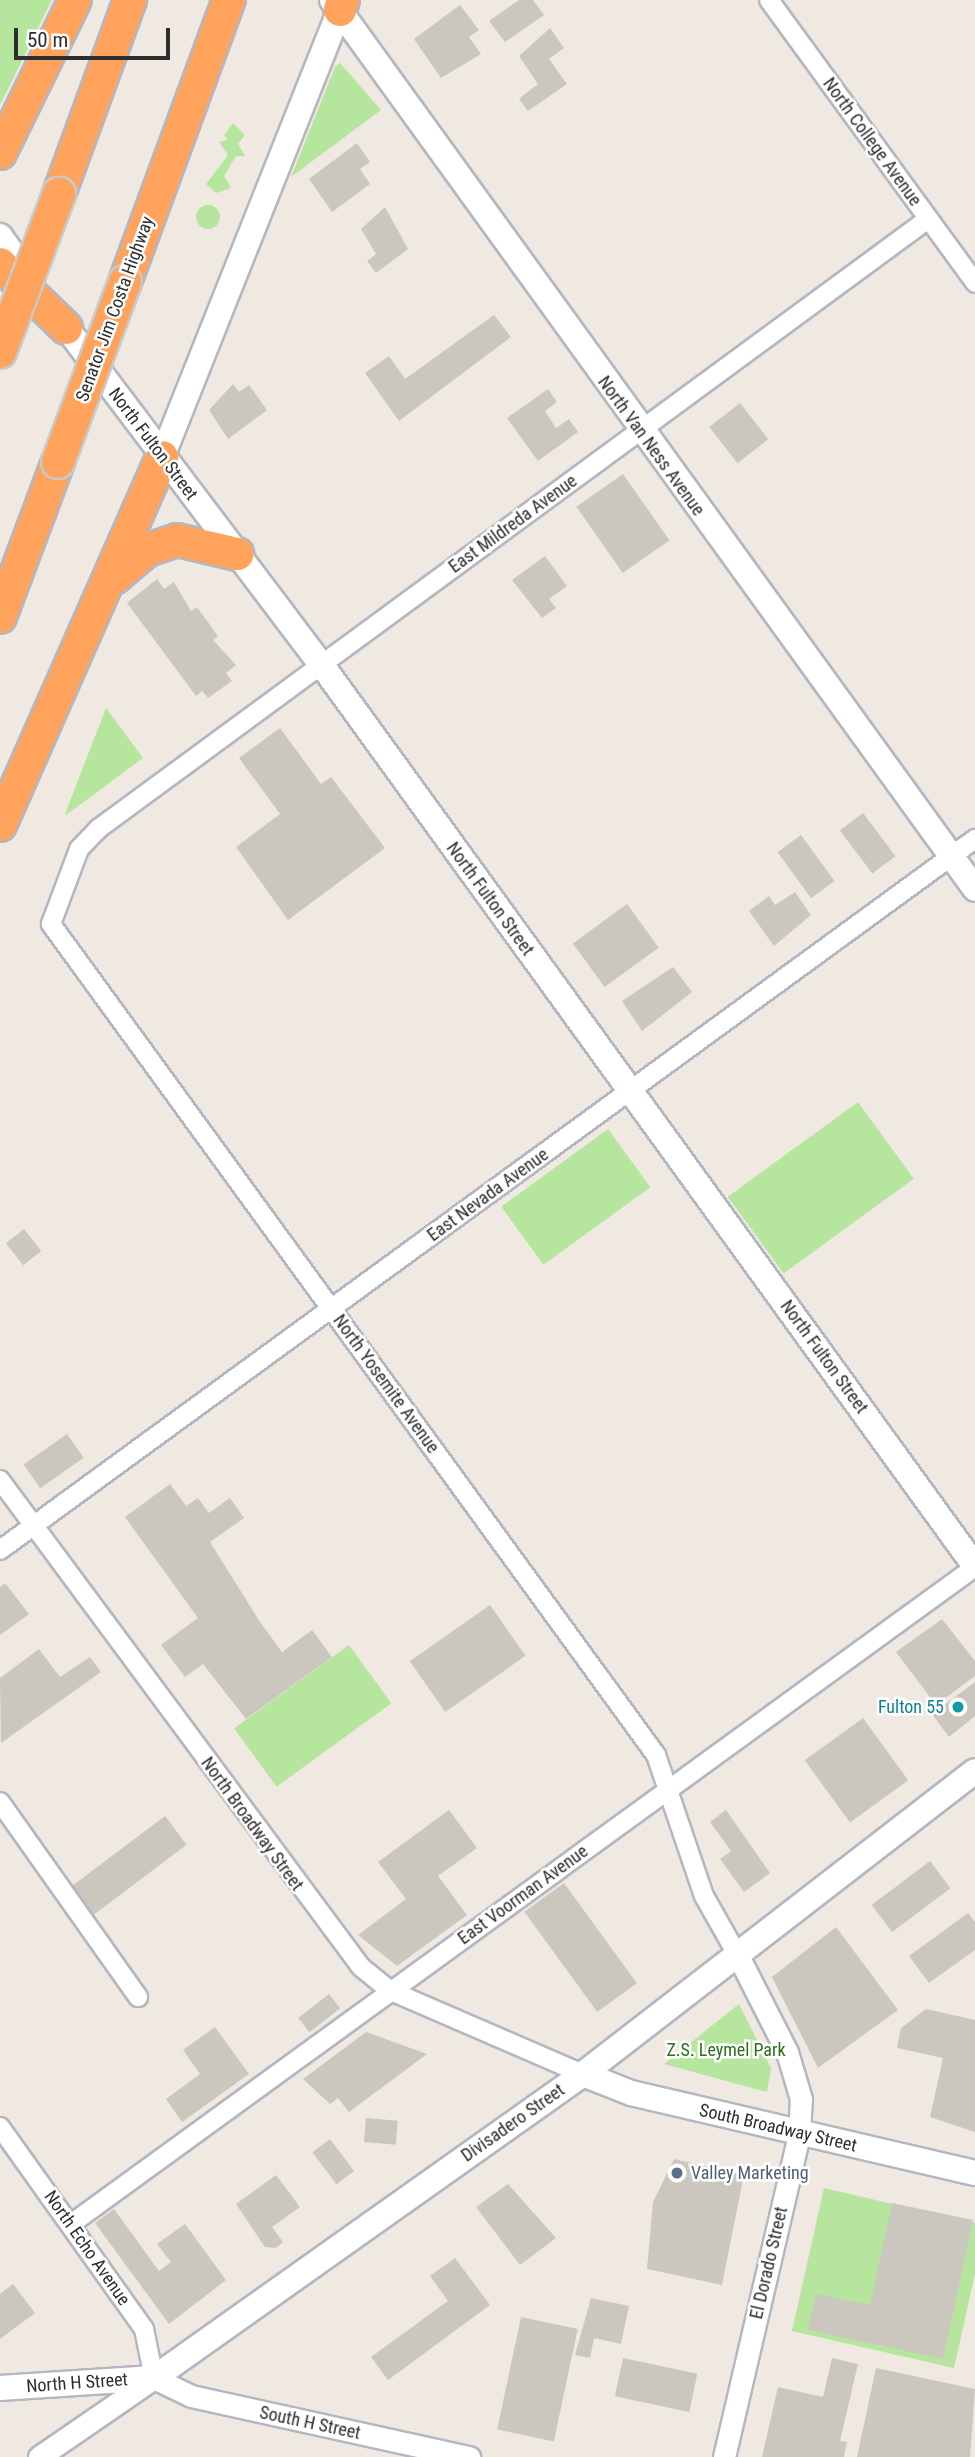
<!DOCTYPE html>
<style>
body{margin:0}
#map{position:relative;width:975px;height:2457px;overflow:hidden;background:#efe9e1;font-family:"Roboto Condensed",sans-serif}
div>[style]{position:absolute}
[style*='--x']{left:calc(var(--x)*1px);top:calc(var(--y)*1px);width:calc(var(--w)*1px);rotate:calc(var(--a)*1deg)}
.green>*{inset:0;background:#b6e59e;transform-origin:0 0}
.round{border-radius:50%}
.building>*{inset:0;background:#cbc7bf;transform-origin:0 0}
.roads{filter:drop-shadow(2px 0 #b4b7c1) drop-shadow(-2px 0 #b4b7c1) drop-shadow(0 2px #b4b7c1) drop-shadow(0 -2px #b4b7c1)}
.minor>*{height:18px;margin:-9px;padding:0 9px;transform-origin:9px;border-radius:9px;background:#fff}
.tertiary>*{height:21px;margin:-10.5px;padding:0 10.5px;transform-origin:10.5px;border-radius:10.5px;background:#fff}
.secondary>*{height:24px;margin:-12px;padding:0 12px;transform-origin:12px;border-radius:12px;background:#fff}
.motorway>*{height:32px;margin:-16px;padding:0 16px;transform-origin:16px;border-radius:16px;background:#ffa35c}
.bridges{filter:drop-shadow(2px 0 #c9c9c9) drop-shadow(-2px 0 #c9c9c9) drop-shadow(0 2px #c9c9c9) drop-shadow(0 -2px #c9c9c9)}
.motorway-bridge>*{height:32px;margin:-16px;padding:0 16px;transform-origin:16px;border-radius:16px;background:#ffa35c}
.dots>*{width:19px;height:19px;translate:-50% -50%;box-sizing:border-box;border:4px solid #fff;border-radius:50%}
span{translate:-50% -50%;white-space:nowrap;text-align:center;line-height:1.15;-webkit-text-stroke:5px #fff;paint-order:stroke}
.street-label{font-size:18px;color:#2e2e2e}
.culture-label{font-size:18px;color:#0d838f}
.right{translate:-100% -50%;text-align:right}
.park-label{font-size:18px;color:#2c6e1b}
.service-label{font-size:18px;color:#4e5e75}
.left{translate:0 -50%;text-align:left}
.scale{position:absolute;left:14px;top:28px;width:156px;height:32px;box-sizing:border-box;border:4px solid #2e2e2e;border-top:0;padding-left:9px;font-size:21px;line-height:24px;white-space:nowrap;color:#2e2e2e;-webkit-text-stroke:5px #fff;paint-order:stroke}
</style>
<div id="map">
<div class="green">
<i style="clip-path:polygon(0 0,52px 0,0 105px)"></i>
<i style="clip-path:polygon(340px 63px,381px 110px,291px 177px,335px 67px)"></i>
<i style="clip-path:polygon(233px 123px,245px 135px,238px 144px,245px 156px,236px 156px,224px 176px,231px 188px,216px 193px,206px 184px,228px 155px,219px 142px,228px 140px,224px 135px)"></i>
<i class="round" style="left:196px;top:205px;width:24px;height:24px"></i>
<i style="clip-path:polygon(106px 708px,143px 758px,66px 815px,65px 814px)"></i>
<i style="left:858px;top:1102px;width:95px;height:161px;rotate:54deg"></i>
<i style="left:608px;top:1129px;width:72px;height:132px;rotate:54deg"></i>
<i style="left:349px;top:1645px;width:72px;height:142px;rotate:54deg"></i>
<i style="clip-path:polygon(739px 2004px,771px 2068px,767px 2092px,664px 2064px)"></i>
<i style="clip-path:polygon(824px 2188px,975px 2223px,975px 2274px,954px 2368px,792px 2331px)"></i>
</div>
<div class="building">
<i style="clip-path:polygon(519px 0,533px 0,544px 15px,505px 42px,489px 21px)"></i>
<i style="clip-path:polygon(460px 5px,479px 30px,469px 37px,481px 54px,441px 78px,414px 39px)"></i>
<i style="clip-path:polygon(550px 28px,564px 48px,549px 59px,567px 84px,528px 111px,519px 99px,538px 84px,519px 56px)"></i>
<i style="clip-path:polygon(357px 143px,370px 162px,360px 169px,370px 184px,332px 212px,309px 179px)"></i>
<i style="clip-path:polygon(385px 207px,408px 249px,376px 273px,367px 261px,376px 254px,361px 229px)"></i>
<i style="clip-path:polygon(494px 315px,511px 337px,399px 421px,365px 373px,389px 356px,405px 379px)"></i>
<i style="clip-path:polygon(233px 384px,239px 392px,249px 385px,267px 410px,228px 439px,209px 410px)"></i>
<i style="clip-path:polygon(548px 389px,557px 402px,545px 411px,556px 428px,569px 419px,578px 432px,538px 461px,507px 418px)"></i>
<i style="left:740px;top:403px;width:46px;height:39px;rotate:52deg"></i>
<i style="left:623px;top:474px;width:81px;height:57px;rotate:55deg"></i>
<i style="clip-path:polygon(545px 556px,567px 586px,549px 599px,556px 608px,542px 618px,512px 580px)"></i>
<i style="clip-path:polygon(157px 579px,164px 589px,174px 582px,191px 611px,197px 607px,218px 636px,213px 640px,236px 665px,226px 673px,232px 681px,208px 698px,202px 691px,196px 696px,127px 603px)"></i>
<i style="clip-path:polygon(280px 728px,321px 784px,331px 777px,385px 848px,288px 920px,236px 847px,280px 814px,239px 758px)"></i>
<i style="left:863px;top:813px;width:54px;height:29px;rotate:53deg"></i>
<i style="left:801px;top:835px;width:57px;height:29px;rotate:54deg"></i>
<i style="clip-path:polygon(795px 892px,811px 915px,774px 946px,749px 911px,769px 896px,775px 905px)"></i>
<i style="left:627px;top:904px;width:54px;height:67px;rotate:54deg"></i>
<i style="clip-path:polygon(673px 967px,692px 992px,642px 1031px,622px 1001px)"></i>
<i style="left:24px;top:1229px;width:28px;height:23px;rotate:52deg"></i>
<i style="left:67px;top:1434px;width:29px;height:53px;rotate:55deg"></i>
<i style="clip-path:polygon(170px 1484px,186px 1506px,198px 1498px,209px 1513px,230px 1498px,244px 1518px,210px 1542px,260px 1622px,282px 1652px,312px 1630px,332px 1657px,246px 1719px,203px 1664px,185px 1677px,161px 1645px,198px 1618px,125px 1517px)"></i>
<i style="clip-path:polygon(5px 1583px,29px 1614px,0 1635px,0 1587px)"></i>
<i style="left:490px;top:1605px;width:62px;height:98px;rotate:55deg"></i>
<i style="clip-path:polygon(942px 1619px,975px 1661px,975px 1676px,936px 1705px,896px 1652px)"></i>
<i style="clip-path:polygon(39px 1649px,60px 1677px,90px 1657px,101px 1672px,1px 1743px,0 1678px)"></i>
<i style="clip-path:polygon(975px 1682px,975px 1716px,949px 1737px,932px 1714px)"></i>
<i style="left:863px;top:1718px;width:77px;height:72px;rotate:54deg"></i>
<i style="clip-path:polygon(449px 1810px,477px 1848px,438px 1876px,467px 1915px,397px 1966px,358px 1935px,406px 1899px,378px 1862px)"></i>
<i style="clip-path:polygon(726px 1810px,770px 1873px,744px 1892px,720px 1859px,731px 1851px,710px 1822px)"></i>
<i style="left:165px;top:1816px;width:36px;height:116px;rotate:53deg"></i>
<i style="left:930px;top:1861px;width:34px;height:73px;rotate:53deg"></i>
<i style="left:564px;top:1883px;width:124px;height:49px;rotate:54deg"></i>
<i style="clip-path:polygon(968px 1913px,975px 1922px,975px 1950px,929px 1983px,909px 1956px)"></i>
<i style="clip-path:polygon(836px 1927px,898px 2010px,818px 2068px,772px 1977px)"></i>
<i style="left:329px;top:1994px;width:18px;height:39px;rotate:52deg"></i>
<i style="clip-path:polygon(926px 2009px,975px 2020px,975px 2132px,930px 2117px,943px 2058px,897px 2048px,901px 2028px)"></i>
<i style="clip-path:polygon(215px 2027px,249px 2074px,182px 2122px,166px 2099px,200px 2074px,183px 2050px)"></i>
<i style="clip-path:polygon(366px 2032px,427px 2054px,349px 2112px,338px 2098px,330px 2104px,303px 2079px)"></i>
<i style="left:366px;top:2118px;width:32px;height:24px;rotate:5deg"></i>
<i style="left:330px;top:2139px;width:40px;height:22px;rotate:53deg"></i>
<i style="clip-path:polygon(674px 2159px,744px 2175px,722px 2285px,647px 2269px,653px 2202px)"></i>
<i style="clip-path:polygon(276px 2175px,300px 2207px,272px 2227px,283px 2242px,276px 2248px,265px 2247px,236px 2204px)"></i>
<i style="clip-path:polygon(508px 2184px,556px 2238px,520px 2265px,476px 2207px)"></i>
<i style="clip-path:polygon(892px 2203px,973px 2220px,943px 2359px,808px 2330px,816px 2294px,870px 2305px)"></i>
<i style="clip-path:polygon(114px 2209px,159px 2271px,171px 2262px,157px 2244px,185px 2224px,226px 2280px,169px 2324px,95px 2223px)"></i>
<i style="clip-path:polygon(455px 2258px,490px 2305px,388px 2380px,371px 2357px,448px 2301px,430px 2276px)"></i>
<i style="clip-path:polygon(13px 2284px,35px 2313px,0 2339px,0 2294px)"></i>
<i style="clip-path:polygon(591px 2298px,629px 2306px,621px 2344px,594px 2338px,590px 2358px,575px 2355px)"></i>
<i style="left:521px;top:2317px;width:58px;height:115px;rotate:12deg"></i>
<i style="left:623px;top:2358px;width:76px;height:39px;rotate:12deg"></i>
<i style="clip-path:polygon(832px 2358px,858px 2364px,840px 2441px,847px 2442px,844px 2457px,762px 2457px,778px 2387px,823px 2397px)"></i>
<i style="clip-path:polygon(876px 2368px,975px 2389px,970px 2457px,857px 2457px)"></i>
</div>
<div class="roads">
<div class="minor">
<i style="--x:769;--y:0;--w:350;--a:53.9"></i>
<i style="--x:0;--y:1480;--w:606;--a:53.45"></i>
<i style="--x:361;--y:1967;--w:38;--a:39"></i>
<i style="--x:391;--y:1991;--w:209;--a:23.4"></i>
<i style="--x:0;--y:1550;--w:1207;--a:-36.1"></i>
<i style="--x:0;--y:1802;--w:239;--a:54.7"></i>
<i style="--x:738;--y:1956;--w:69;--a:-119.5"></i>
<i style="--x:704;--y:1896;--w:149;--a:-108.8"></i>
<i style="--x:656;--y:1755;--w:1028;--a:-126.06"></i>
<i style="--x:51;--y:924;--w:80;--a:-69.5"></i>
<i style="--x:79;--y:849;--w:28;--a:-46"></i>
<i style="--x:98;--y:829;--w:1030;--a:-36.31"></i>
<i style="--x:0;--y:2127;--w:248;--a:54.5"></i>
<i style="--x:144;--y:2329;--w:50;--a:78.5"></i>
<i style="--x:71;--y:2224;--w:1118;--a:-36.01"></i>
</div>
<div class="tertiary">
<i style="--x:39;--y:2457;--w:140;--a:-34.5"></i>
<i style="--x:154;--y:2378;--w:41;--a:25.9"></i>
<i style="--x:191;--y:2396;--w:285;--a:12.4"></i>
<i style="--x:724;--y:2457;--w:331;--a:-76.9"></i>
<i style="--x:799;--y:2135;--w:36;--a:-87"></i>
<i style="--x:801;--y:2099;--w:49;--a:-106.6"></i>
<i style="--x:787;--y:2052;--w:108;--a:-117"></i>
</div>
<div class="secondary">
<i style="--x:332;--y:0;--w:1097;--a:54.12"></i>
<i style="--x:0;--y:236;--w:55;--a:54.6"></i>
<i style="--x:56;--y:314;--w:439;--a:52.9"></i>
<i style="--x:321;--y:664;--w:1114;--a:54.06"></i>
<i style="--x:162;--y:457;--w:481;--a:-68.3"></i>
<i style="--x:583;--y:2074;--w:52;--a:21.6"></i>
<i style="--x:631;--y:2093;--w:353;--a:13.1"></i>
<i style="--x:0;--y:2388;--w:154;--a:-3.7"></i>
<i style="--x:154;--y:2378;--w:526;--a:-35.32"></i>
<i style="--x:583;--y:2074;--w:495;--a:-37.7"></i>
</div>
<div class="motorway">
<i style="--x:340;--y:10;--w:10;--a:-73"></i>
<i style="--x:0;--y:153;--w:170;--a:-63.9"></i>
<i style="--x:59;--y:194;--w:207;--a:-69.9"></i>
<i style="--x:0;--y:264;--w:92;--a:44.1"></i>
<i style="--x:125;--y:282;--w:301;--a:-69.8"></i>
<i style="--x:114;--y:578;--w:43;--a:-40.3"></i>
<i style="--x:147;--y:550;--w:32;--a:-18"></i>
<i style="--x:177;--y:540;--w:62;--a:13.1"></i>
<i style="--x:0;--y:617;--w:165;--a:-69.5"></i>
<i style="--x:0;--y:825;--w:402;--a:-66.2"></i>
</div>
</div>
<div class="bridges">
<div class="motorway-bridge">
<i style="--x:0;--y:352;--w:169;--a:-69.5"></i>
<i style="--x:58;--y:462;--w:192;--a:-69.6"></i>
</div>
</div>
<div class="dots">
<i style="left:958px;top:1707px;background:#0f9aa8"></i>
<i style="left:677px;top:2173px;background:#5c6f8a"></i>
</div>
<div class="street-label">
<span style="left:872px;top:142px;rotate:54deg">North College Avenue</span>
<span style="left:115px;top:309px;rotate:-70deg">Senator Jim Costa Highway</span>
<span style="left:153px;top:444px;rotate:53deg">North Fulton Street</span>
<span style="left:651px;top:446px;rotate:54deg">North Van Ness Avenue</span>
<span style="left:513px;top:524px;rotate:-36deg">East Mildreda Avenue</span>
<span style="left:490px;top:899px;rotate:54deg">North Fulton Street</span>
<span style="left:488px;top:1195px;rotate:-36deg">East Nevada Avenue</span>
<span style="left:824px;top:1357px;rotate:54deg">North Fulton Street</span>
<span style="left:386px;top:1384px;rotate:54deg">North Yosemite Avenue</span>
<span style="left:252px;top:1824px;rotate:54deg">North Broadway Street</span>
<span style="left:523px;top:1895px;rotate:-36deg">East Voorman Avenue</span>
<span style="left:513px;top:2123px;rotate:-35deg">Divisadero Street</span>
<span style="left:778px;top:2128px;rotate:13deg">South Broadway Street</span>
<span style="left:87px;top:2248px;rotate:55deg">North Echo Avenue</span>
<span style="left:769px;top:2263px;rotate:-77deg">El Dorado Street</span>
<span style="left:77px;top:2383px;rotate:-4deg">North H Street</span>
<span style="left:310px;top:2423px;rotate:12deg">South H Street</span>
</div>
<div class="culture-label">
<span class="right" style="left:944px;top:1707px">Fulton 55</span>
</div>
<div class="park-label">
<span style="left:726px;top:2050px">Z.S. Leymel Park</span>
</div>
<div class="service-label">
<span class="left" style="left:691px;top:2173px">Valley Marketing</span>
</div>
<div class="scale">50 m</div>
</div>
